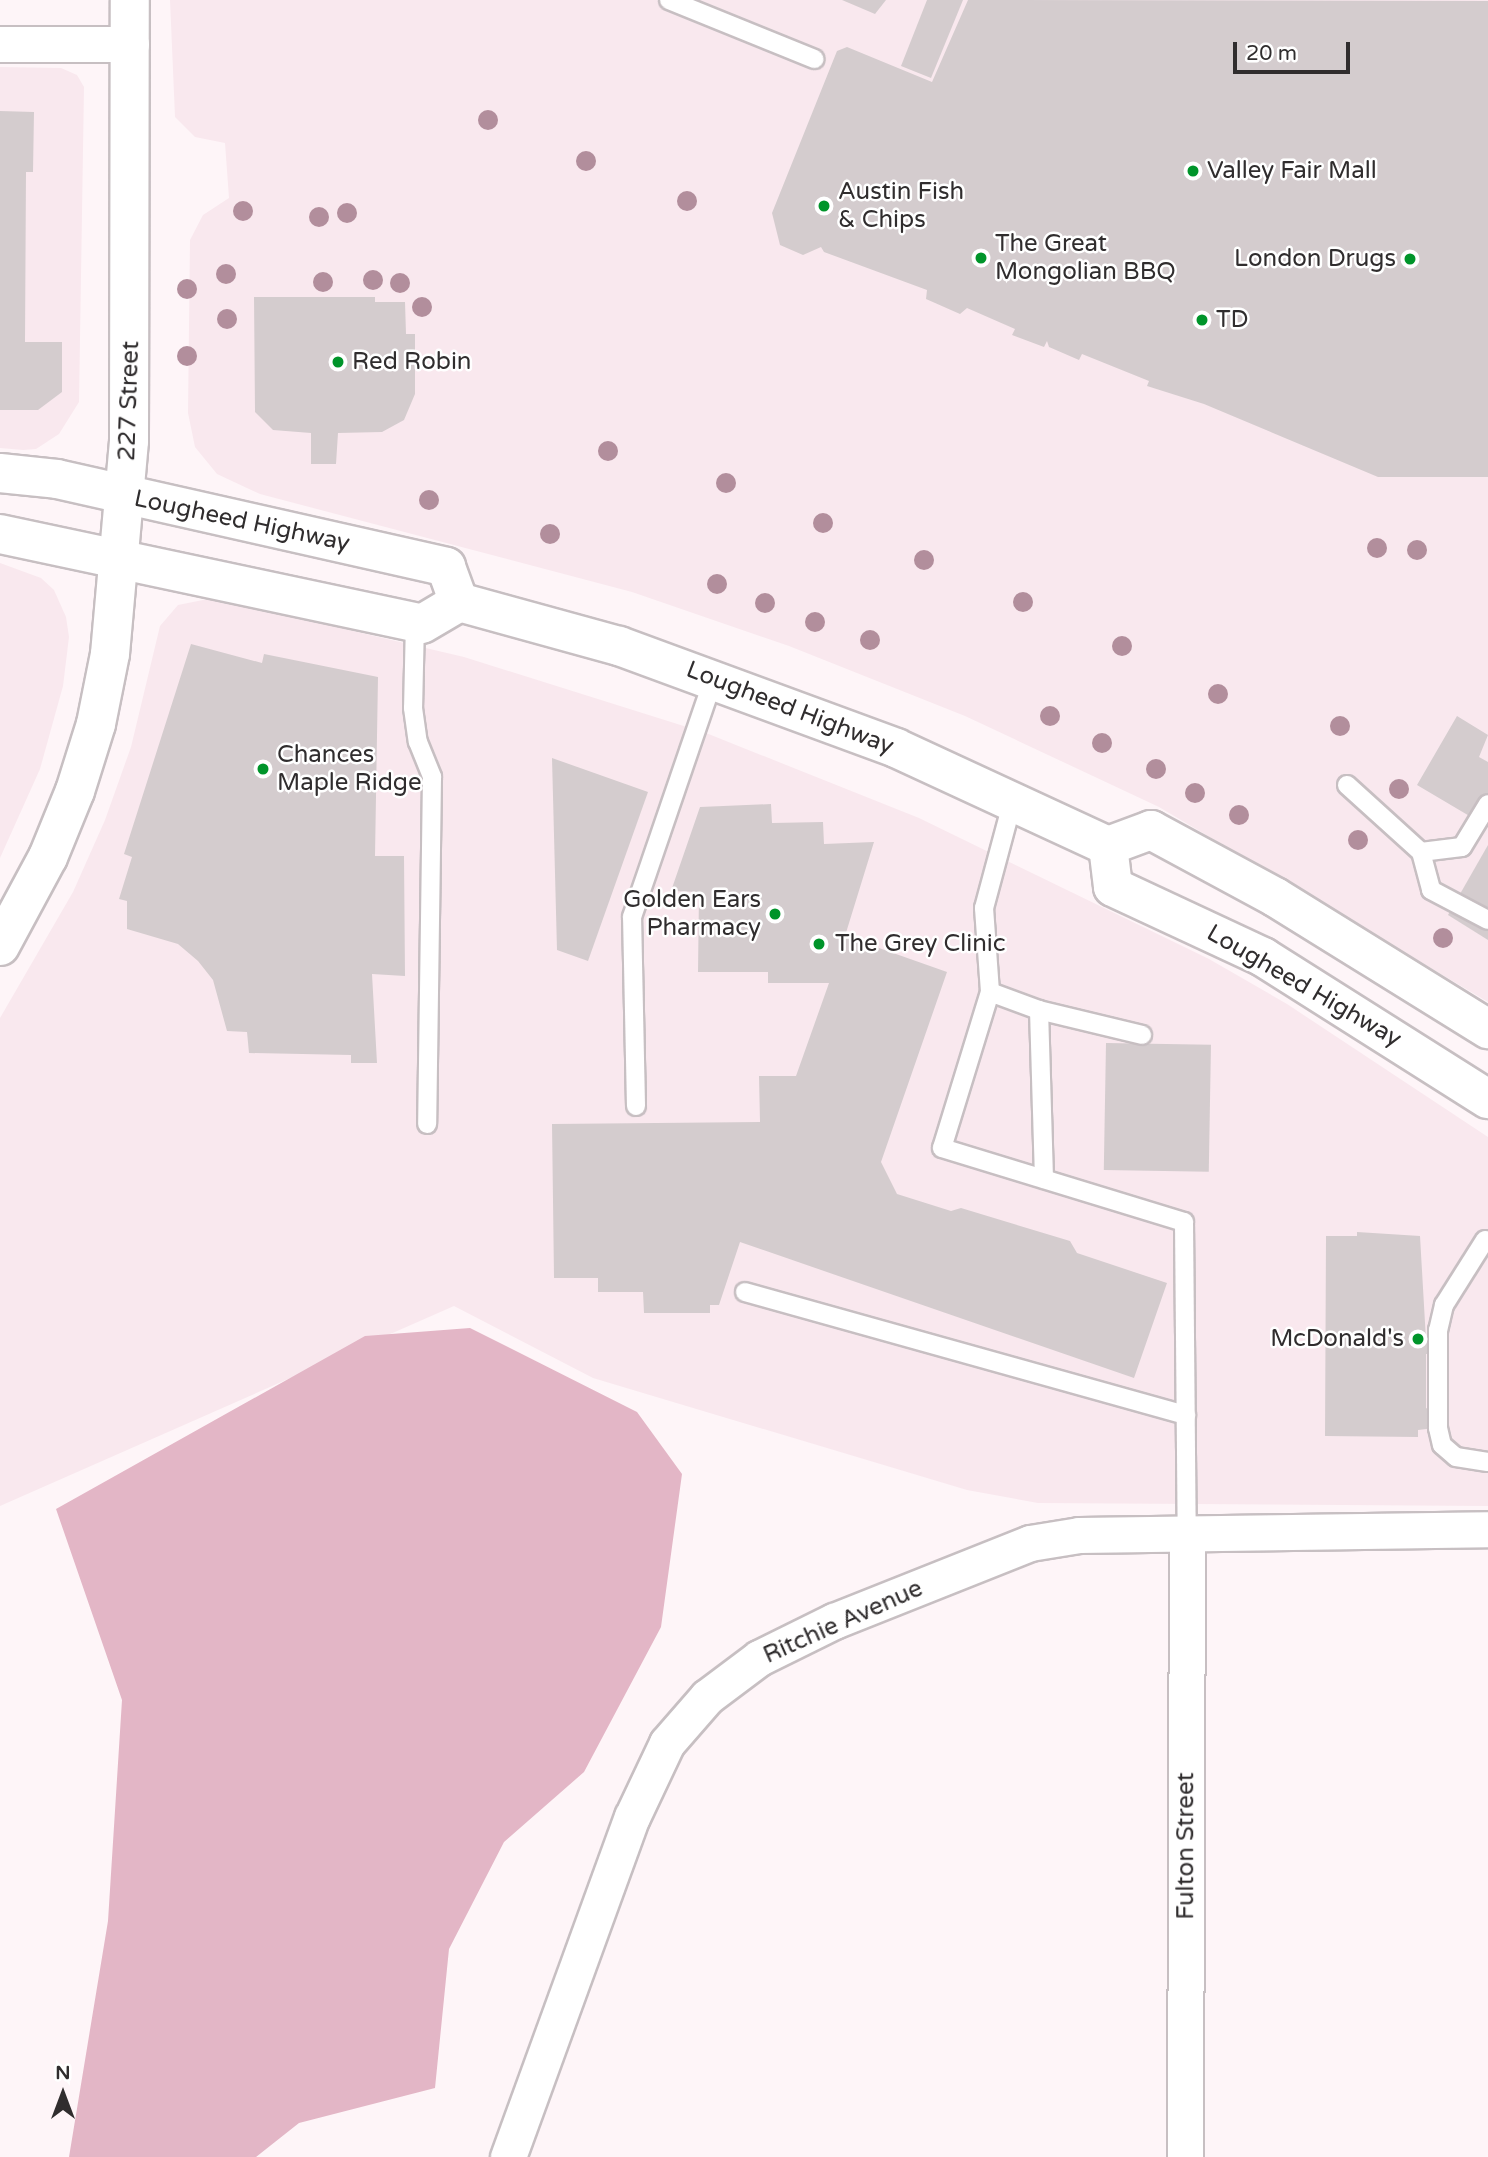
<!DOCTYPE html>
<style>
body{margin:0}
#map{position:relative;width:1488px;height:2157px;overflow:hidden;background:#fef5f8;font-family:"Varela Round",sans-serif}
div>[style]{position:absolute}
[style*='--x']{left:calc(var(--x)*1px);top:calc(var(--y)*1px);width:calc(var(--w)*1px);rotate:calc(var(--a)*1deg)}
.built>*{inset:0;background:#f9e8ee}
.forest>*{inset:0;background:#e3b6c6}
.building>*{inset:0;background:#d4ccce;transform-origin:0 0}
.roads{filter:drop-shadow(2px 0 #c7bfc2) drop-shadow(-2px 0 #c7bfc2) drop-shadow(0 2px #c7bfc2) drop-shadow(0 -2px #c7bfc2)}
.service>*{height:18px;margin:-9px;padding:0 9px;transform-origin:9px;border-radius:9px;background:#fff}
.minor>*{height:35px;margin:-17.5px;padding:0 17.5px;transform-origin:17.5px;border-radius:17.5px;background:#fff}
.secondary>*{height:38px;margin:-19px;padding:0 19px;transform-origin:19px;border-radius:19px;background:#fff}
.primary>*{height:38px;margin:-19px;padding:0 19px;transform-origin:19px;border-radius:19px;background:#fff}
.trees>*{width:20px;height:20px;margin:-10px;border-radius:50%;background:#b28e9c}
.dots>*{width:19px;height:19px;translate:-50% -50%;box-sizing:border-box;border:4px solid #fff;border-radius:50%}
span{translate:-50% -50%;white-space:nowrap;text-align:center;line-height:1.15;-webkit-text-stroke:5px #fff;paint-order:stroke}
.poi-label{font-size:24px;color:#302d2e}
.left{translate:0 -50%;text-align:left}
.right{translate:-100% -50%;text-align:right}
.street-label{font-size:24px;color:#302d2e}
.north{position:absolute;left:28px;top:2059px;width:70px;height:70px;-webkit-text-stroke:5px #fff;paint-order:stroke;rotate:0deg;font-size:19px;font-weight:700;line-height:28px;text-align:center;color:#302d2e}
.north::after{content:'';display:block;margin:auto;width:24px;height:32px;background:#302d2e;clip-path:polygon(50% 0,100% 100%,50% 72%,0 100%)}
.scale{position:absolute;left:1233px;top:42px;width:117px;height:32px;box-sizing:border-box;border:4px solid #302d2e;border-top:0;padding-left:9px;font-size:21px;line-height:24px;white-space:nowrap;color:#302d2e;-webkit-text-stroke:5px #fff;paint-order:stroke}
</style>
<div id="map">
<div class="built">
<i style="clip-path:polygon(170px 0,1488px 0,1488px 1002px,1159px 807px,965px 716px,789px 646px,632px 592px,260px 494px,217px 474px,195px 447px,188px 413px,190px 240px,203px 215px,229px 198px,225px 143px,195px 137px,175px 117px)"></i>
<i style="clip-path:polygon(0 67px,61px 68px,77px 75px,84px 87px,79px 402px,59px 434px,36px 449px,23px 450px,0 448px)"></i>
<i style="clip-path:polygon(0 563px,41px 578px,54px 590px,66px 617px,69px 637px,63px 686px,40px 769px,0 858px)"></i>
<i style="clip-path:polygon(213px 598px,464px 657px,706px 733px,919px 818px,1209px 959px,1287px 1004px,1488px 1137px,1488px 1506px,1038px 1503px,967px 1490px,593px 1378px,454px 1306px,0 1506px,0 1018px,73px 892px,105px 820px,131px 747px,160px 626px,178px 605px)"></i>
</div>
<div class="forest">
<i style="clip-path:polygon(470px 1328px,637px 1412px,682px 1474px,661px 1627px,584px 1772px,504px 1842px,449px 1949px,435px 2088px,299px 2123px,256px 2157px,69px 2157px,108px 1921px,122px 1700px,56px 1509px,365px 1336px)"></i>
</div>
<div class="building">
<i style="clip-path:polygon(842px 0,886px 0,875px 14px)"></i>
<i style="clip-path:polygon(927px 0,963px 0,931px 78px,901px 66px)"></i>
<i style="clip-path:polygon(968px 0,1488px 1px,1488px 477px,1378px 477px,1204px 404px,1147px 386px,1149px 381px,1082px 354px,1079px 360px,1049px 347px,1047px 341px,1044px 347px,1012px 335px,1015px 329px,967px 308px,960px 314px,926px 299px,927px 290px,824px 252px,821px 247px,803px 255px,780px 245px,772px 213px,837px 51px,847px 47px,932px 82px)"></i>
<i style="clip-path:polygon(0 111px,34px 112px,33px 172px,26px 172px,25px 342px,62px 342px,62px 392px,38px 410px,0 410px)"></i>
<i style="clip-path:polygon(254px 297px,375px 297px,375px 302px,405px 302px,406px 334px,415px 334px,415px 394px,404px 420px,382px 432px,338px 433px,336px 464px,311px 464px,311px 433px,273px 430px,255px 412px)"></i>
<i style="clip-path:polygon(191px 644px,262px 663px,264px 654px,378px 677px,375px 856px,404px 856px,405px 976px,372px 974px,377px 1063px,351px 1063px,351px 1055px,249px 1053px,247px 1032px,227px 1031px,213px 980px,198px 961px,178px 944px,127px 929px,127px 901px,119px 899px,132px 857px,124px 854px)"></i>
<i style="clip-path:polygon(1457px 716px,1488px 735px,1479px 757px,1488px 762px,1488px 827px,1417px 785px)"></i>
<i style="clip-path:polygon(552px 758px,648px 792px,588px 961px,557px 950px)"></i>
<i style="clip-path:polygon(771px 804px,772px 823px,823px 822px,824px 844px,874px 842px,845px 936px,947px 972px,881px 1162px,897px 1194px,951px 1211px,961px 1208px,1070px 1241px,1077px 1253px,1167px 1283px,1134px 1378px,740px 1242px,719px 1305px,710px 1305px,710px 1313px,644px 1313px,643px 1292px,598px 1292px,598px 1278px,554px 1278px,552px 1124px,760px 1122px,759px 1076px,796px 1076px,829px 983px,768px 983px,768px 972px,698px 972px,699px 892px,671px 891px,700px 807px)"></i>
<i style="clip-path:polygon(1488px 845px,1488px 940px,1448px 915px)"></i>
<i style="left:1106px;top:1043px;width:105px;height:127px;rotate:1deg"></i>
<i style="clip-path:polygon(1357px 1232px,1420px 1236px,1426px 1340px,1433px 1340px,1433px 1354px,1426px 1354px,1426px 1408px,1432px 1411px,1435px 1428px,1418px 1430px,1418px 1437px,1325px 1436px,1326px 1236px,1357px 1236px)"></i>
</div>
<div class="roads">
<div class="service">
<i style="--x:669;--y:0;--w:157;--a:22.1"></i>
<i style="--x:415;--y:622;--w:86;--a:91.3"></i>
<i style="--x:413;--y:708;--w:34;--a:82"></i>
<i style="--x:418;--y:742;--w:38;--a:68"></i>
<i style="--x:432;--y:777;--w:347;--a:90.8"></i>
<i style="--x:1347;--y:785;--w:100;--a:42.2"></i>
<i style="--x:1421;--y:852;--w:39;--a:75"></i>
<i style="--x:1431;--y:890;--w:64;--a:27.8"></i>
<i style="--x:1013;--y:800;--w:112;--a:105"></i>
<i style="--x:984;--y:908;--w:84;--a:85.9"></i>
<i style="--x:990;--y:992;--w:163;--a:107.1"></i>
<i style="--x:942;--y:1148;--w:253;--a:17"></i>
<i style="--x:1184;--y:1222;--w:313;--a:89.5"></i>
<i style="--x:1421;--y:852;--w:41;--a:-7"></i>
<i style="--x:1462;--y:847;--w:50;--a:-58.8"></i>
<i style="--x:990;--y:992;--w:52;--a:20.2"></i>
<i style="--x:1039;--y:1010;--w:169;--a:88.3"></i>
<i style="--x:1039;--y:1010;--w:106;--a:13.6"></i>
<i style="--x:636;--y:1106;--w:189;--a:-91.2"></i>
<i style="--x:632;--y:917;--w:253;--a:-71.1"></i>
<i style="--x:1485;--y:1240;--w:77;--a:122.2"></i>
<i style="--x:1444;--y:1305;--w:26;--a:103"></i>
<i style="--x:1438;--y:1330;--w:98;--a:90"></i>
<i style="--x:1438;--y:1428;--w:17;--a:77"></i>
<i style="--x:1442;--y:1445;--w:18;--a:41"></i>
<i style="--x:1456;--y:1457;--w:32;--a:9"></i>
<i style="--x:745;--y:1292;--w:458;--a:15.6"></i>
</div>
<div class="minor">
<i style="--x:0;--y:44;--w:131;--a:0"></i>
<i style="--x:508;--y:2157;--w:362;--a:-70"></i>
<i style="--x:632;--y:1817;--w:82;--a:-64.7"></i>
<i style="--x:667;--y:1743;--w:61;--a:-49"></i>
<i style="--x:707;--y:1697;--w:65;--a:-36.9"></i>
<i style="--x:759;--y:1658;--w:84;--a:-26.3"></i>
<i style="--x:834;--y:1621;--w:211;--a:-21.7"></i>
<i style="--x:1030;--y:1543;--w:50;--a:-9.3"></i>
<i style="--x:1079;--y:1535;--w:409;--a:-0.8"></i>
<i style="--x:1185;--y:2157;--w:622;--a:-89.82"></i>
</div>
<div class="secondary">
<i style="--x:0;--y:946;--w:101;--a:-61.7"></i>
<i style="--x:48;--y:857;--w:71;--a:-67.8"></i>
<i style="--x:75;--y:791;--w:70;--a:-72.6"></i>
<i style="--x:96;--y:724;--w:71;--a:-78.7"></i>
<i style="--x:110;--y:654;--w:214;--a:-84.9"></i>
<i style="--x:129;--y:441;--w:441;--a:-89.9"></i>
</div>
<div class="primary">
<i style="--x:0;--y:473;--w:57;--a:6"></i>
<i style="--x:57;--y:479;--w:399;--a:12.7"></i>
<i style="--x:446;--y:567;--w:37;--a:70"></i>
<i style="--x:0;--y:534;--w:431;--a:12"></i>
<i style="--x:422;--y:624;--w:43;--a:-30.7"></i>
<i style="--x:459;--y:602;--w:166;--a:15.4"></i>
<i style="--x:619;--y:646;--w:295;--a:20.2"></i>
<i style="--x:896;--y:748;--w:234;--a:24.8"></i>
<i style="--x:1108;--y:846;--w:46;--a:-20.4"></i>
<i style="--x:1151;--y:830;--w:141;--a:28.4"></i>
<i style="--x:1275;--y:897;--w:251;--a:31.8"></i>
<i style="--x:1108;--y:846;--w:41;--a:83"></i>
<i style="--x:1113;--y:887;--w:166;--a:25"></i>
<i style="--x:1263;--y:957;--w:266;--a:32.3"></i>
</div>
</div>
<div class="trees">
<i style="left:488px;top:120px"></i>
<i style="left:586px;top:161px"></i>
<i style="left:687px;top:201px"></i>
<i style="left:243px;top:211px"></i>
<i style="left:347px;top:213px"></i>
<i style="left:319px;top:217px"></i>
<i style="left:226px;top:274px"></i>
<i style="left:373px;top:280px"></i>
<i style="left:323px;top:282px"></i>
<i style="left:400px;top:283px"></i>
<i style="left:187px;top:289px"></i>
<i style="left:422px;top:307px"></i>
<i style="left:227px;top:319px"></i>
<i style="left:187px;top:356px"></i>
<i style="left:608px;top:451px"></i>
<i style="left:726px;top:483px"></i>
<i style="left:429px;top:500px"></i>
<i style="left:823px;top:523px"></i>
<i style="left:550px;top:534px"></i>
<i style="left:1377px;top:548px"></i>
<i style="left:1417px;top:550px"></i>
<i style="left:924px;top:560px"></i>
<i style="left:717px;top:584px"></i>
<i style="left:1023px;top:602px"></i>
<i style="left:765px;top:603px"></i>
<i style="left:815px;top:622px"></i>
<i style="left:870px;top:640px"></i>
<i style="left:1122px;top:646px"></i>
<i style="left:1218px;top:694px"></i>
<i style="left:1050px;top:716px"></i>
<i style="left:1340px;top:726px"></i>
<i style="left:1102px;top:743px"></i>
<i style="left:1156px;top:769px"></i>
<i style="left:1399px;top:789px"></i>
<i style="left:1195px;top:793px"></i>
<i style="left:1239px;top:815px"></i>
<i style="left:1358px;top:840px"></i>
<i style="left:1443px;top:938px"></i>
</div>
<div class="dots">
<i style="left:1193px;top:171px;background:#00942a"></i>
<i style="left:824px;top:206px;background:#00942a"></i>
<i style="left:981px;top:258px;background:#00942a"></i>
<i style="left:1410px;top:259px;background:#00942a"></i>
<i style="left:1202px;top:320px;background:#00942a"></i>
<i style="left:338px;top:362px;background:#00942a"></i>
<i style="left:263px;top:769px;background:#00942a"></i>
<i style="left:775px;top:914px;background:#00942a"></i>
<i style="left:819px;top:944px;background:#00942a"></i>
<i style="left:1418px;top:1339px;background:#00942a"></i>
</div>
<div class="poi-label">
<span class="left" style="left:1207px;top:171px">Valley Fair Mall</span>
<span class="left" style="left:838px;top:206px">Austin Fish<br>&amp; Chips</span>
<span class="left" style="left:995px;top:258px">The Great<br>Mongolian BBQ</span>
<span class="right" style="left:1396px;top:259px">London Drugs</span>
<span class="left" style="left:1216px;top:320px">TD</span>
<span class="left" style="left:352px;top:362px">Red Robin</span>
<span class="left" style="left:277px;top:769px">Chances<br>Maple Ridge</span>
<span class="right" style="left:761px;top:914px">Golden Ears<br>Pharmacy</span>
<span class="left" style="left:835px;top:944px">The Grey Clinic</span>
<span class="right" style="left:1404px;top:1339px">McDonald's</span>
</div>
<div class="street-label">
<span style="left:129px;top:401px;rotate:-88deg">227 Street</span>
<span style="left:242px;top:521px;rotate:12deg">Lougheed Highway</span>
<span style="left:790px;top:708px;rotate:21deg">Lougheed Highway</span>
<span style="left:1304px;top:986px;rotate:30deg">Lougheed Highway</span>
<span style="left:843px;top:1622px;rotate:-24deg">Ritchie Avenue</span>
<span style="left:1186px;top:1846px;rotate:-90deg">Fulton Street</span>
</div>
<div class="north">N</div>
<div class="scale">20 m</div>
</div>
